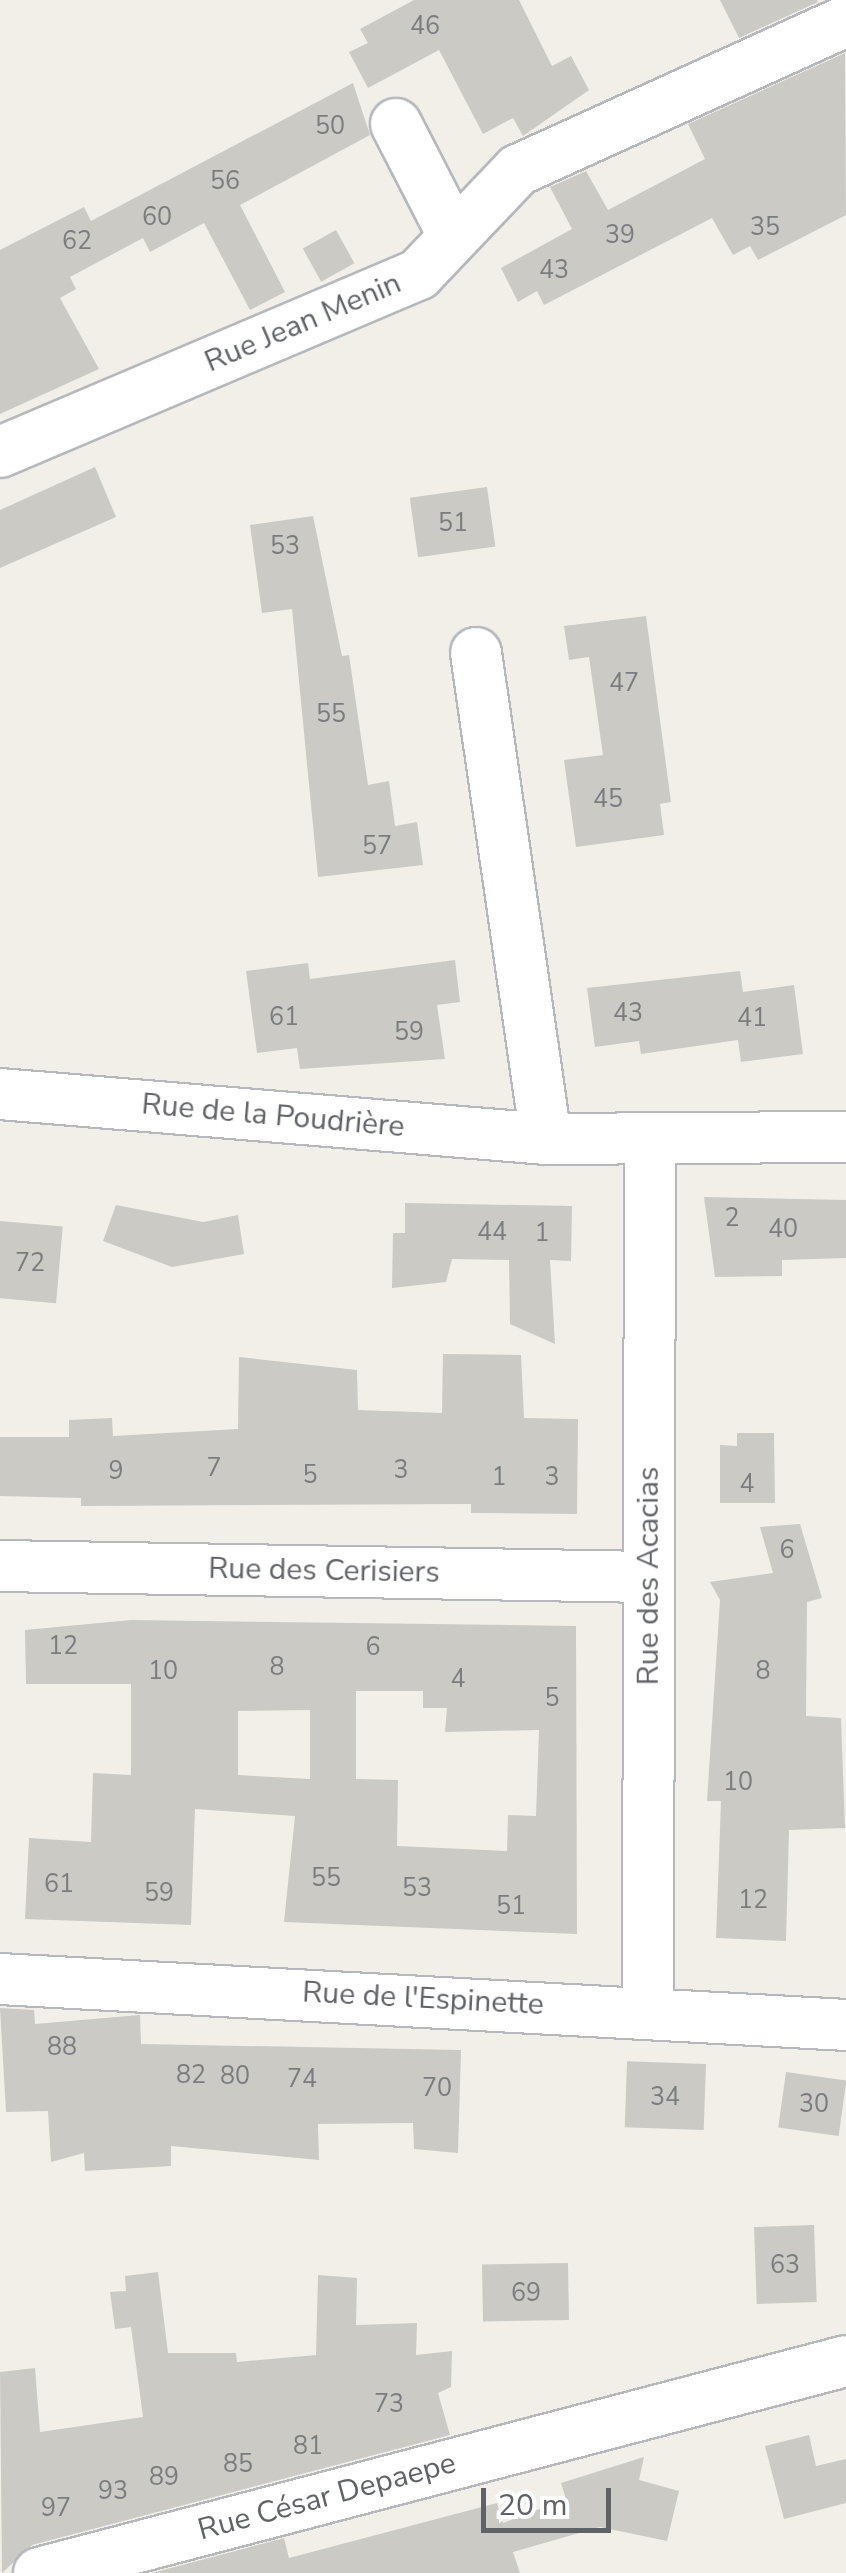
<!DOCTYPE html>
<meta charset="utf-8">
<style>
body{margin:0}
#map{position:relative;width:846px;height:2573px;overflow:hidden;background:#f1efe8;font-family:"Nunito Sans",sans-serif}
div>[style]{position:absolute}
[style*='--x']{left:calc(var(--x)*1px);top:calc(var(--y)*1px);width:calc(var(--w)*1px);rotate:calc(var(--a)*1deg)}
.building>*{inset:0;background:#cccac5;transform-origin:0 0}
.roads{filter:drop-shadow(2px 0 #b5b8bc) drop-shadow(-2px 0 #b5b8bc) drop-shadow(0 2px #b5b8bc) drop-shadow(0 -2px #b5b8bc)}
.street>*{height:50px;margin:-25px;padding:0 25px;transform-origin:25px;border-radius:25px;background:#fff}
span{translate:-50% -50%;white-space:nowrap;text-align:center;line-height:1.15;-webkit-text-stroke:10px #fff;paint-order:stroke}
.number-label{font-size:25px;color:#7a7d7f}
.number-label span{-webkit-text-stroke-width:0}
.street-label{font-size:30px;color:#5f6368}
.scale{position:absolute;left:481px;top:2488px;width:130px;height:45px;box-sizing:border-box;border:5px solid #5f6368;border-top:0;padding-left:12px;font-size:30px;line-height:35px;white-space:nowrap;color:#5f6368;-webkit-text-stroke:8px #fff;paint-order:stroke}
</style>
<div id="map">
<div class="building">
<i style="clip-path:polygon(414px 0,519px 0,552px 66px,571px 56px,589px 90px,523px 136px,513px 118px,483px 134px,439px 50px,368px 88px,349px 52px,368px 43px,360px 29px)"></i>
<i style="clip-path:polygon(720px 0,817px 0,818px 2px,739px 38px)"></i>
<i style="clip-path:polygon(845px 53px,846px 215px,758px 260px,750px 246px,733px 255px,712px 218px,544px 305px,537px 291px,518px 302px,501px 268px,572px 229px,550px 187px,586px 171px,608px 210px,705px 159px,688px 124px)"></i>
<i style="clip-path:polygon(353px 83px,370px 135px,240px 205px,285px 292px,250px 310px,204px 223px,150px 252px,143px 238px,70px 277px,76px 289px,60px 298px,99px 369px,0 414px,0 250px,84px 207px,91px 221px)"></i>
<i style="left:336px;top:230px;width:38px;height:38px;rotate:61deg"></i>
<i style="clip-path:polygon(95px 467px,116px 517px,0 568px,0 510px)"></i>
<i style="left:487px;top:487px;width:60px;height:78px;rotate:82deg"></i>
<i style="clip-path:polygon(313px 516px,342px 656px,349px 655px,368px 785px,389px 781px,395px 826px,417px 822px,423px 865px,318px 877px,292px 609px,262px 613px,250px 525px)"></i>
<i style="clip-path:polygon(646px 616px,671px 802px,660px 804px,664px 835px,576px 847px,564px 760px,603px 755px,589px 657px,569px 660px,564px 626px)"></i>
<i style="clip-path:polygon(455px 960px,460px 1002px,437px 1005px,445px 1059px,300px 1069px,297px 1048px,257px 1053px,246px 971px,308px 963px,310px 979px)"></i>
<i style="clip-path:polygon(740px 971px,743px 992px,794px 985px,803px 1054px,741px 1062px,738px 1040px,641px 1054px,639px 1041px,595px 1047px,587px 988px)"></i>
<i style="clip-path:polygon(704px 1197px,846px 1200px,846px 1258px,782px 1260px,782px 1276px,715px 1277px)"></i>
<i style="clip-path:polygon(405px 1203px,572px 1206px,571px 1261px,550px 1260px,555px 1344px,510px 1324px,509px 1260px,452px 1259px,446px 1282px,392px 1288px,393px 1233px,405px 1233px)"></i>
<i style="clip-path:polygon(116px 1205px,203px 1222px,238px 1215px,244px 1254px,172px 1267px,103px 1241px)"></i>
<i style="left:0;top:1221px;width:63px;height:77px;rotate:5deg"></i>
<i style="clip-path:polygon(443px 1354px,521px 1355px,524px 1418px,578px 1419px,577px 1514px,471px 1513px,471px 1504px,81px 1506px,81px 1498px,0 1496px,0 1437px,69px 1437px,69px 1420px,112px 1418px,113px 1436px,238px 1429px,239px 1357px,357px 1370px,358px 1410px,442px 1413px)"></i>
<i style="clip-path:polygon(737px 1433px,774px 1433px,775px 1503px,720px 1503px,720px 1445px,737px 1446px)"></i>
<i style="clip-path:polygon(800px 1524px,822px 1598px,807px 1602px,806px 1716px,841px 1718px,845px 1828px,789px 1830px,786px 1941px,716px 1938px,721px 1801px,707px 1801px,720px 1600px,710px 1582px,773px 1573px,760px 1527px)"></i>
<i style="clip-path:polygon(evenodd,131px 1620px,576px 1626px,577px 1934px,284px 1922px,295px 1816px,195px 1809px,191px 1925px,25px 1919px,29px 1838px,91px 1842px,93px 1773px,131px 1775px,131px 1684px,26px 1684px,25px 1630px,131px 1620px,356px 1691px,423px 1691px,423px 1708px,447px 1708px,445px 1732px,539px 1730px,536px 1816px,508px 1815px,507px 1851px,397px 1846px,398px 1780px,356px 1779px,356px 1691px,131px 1620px,310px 1710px,310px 1779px,238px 1775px,238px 1711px,310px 1710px)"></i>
<i style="clip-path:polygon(0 2008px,34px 2010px,35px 2024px,140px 2015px,141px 2044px,461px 2050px,458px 2153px,414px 2149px,413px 2123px,318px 2124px,319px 2160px,171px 2146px,171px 2166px,85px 2171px,84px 2153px,51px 2162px,48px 2111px,6px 2112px)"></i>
<i style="left:706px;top:2064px;width:66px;height:79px;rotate:92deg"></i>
<i style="left:786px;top:2072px;width:61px;height:56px;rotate:8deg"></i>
<i style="left:814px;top:2225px;width:77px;height:60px;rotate:88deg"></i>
<i style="left:568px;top:2263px;width:57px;height:86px;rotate:89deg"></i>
<i style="clip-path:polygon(158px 2272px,168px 2353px,236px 2353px,237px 2362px,316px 2355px,318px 2275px,357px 2278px,356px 2325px,417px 2323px,416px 2355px,452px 2351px,451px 2387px,438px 2393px,450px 2435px,32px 2545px,2px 2573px,0 2372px,35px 2368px,40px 2432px,143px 2417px,131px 2327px,115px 2329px,110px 2292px,126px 2291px,125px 2276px)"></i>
<i style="clip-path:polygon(809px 2435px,816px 2466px,846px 2459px,846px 2503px,784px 2519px,765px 2446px)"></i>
<i style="clip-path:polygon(644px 2457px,639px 2480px,679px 2491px,667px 2541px,600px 2527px,513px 2552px,520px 2573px,152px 2573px,284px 2538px,289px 2558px,497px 2503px,503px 2523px,566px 2499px,561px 2483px)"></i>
</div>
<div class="roads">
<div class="street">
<i style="--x:396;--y:124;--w:125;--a:62.8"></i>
<i style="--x:0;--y:452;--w:455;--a:-23"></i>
<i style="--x:419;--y:274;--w:144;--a:-46.4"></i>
<i style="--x:518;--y:170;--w:360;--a:-24.4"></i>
<i style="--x:476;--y:653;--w:491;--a:81.8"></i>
<i style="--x:0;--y:1094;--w:548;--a:4.71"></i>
<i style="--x:546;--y:1139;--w:300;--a:-0.4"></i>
<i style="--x:0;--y:1566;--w:649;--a:0.97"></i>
<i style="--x:0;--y:1979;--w:847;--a:3.11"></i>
<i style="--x:648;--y:2009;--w:867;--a:-89.87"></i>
<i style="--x:39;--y:2573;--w:834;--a:-14.72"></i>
</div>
</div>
<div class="number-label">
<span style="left:425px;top:26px">46</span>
<span style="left:330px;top:126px">50</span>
<span style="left:225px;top:181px">56</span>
<span style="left:157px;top:217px">60</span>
<span style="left:765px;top:227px">35</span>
<span style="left:620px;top:235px">39</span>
<span style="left:77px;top:241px">62</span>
<span style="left:554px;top:270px">43</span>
<span style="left:453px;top:523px">51</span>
<span style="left:285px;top:546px">53</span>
<span style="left:624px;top:683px">47</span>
<span style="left:331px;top:714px">55</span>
<span style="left:608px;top:799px">45</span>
<span style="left:377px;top:846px">57</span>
<span style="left:628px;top:1013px">43</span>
<span style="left:284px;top:1017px">61</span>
<span style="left:752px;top:1018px">41</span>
<span style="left:409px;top:1032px">59</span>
<span style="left:732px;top:1218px">2</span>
<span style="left:783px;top:1229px">40</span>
<span style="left:492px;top:1232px">44</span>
<span style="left:542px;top:1233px">1</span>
<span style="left:30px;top:1263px">72</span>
<span style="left:214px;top:1468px">7</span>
<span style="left:401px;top:1470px">3</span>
<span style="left:116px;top:1471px">9</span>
<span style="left:310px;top:1475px">5</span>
<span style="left:499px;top:1477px">1</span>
<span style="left:552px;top:1477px">3</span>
<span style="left:747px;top:1484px">4</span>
<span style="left:787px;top:1550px">6</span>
<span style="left:63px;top:1646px">12</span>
<span style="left:373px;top:1647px">6</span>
<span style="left:277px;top:1667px">8</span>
<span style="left:163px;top:1671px">10</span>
<span style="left:763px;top:1671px">8</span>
<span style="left:458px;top:1679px">4</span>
<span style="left:552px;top:1698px">5</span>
<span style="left:738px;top:1782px">10</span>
<span style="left:326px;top:1878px">55</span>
<span style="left:59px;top:1884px">61</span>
<span style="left:417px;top:1888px">53</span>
<span style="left:159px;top:1893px">59</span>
<span style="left:753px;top:1900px">12</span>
<span style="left:511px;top:1906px">51</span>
<span style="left:62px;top:2047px">88</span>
<span style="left:191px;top:2075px">82</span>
<span style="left:235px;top:2076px">80</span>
<span style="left:302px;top:2079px">74</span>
<span style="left:437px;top:2088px">70</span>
<span style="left:665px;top:2097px">34</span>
<span style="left:814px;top:2104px">30</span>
<span style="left:785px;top:2265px">63</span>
<span style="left:526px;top:2293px">69</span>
<span style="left:389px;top:2404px">73</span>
<span style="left:308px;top:2446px">81</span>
<span style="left:238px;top:2464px">85</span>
<span style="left:164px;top:2477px">89</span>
<span style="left:113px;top:2491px">93</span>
<span style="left:56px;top:2508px">97</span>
</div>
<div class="street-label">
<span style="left:303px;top:323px;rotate:-23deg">Rue Jean Menin</span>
<span style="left:273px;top:1116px;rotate:5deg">Rue de la Poudrière</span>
<span style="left:324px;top:1571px;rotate:1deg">Rue des Cerisiers</span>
<span style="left:649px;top:1576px;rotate:-90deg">Rue des Acacias</span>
<span style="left:423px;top:1999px;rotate:3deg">Rue de l'Espinette</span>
<span style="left:327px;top:2497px;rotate:-15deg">Rue César Depaepe</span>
</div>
<div class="scale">20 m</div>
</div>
